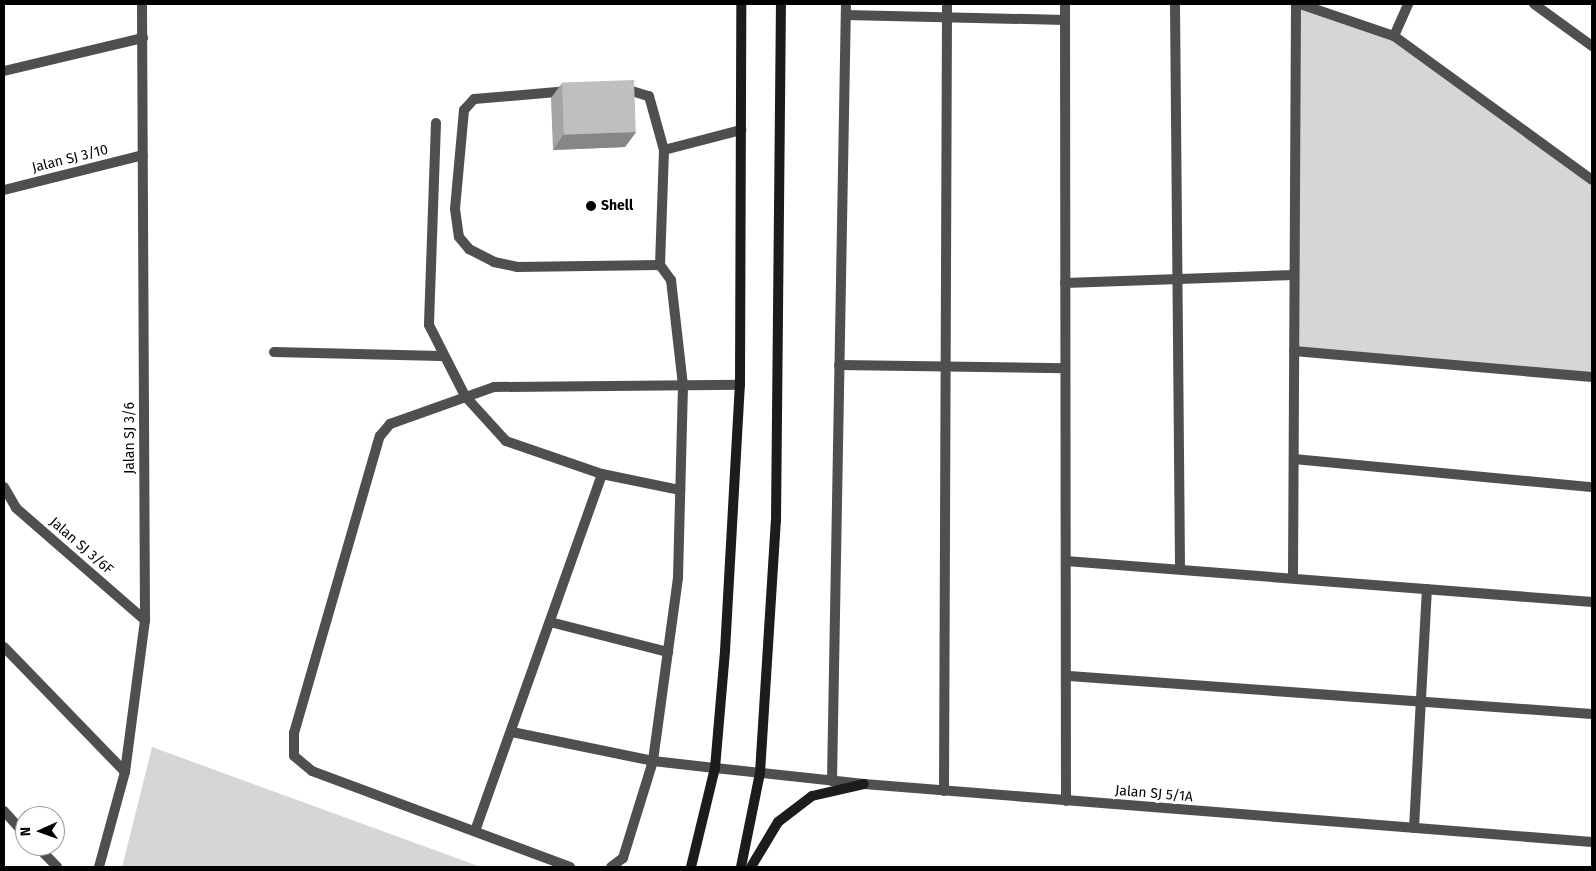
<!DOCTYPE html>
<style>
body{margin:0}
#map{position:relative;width:1596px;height:871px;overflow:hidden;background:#fff;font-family:"Fira Sans",sans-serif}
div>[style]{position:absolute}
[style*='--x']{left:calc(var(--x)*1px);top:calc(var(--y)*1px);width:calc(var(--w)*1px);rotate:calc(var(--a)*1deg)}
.green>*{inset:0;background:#d6d6d6}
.lane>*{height:10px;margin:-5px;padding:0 5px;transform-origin:5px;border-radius:5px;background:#4f4f4f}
.street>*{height:10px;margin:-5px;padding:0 5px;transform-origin:5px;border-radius:5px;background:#4f4f4f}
.secondary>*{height:10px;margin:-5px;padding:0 5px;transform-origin:5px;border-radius:5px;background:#1c1c1c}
.wall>*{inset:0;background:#a4a4a4}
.shaded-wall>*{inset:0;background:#868686}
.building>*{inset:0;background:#bfbfbf;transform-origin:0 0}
.dots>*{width:14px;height:14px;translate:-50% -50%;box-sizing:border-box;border:2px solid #fff;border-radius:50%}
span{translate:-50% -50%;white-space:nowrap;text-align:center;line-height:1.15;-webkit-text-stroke:5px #fff;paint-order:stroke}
.street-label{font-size:14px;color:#000}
.poi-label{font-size:14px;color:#000;font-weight:700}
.left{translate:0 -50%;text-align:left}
.frame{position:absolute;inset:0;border:5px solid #000;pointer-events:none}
.north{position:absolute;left:15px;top:806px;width:50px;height:50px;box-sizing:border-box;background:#fff;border:1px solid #999;border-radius:50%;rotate:268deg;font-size:14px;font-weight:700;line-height:20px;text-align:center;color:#000}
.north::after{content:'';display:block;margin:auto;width:18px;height:22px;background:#000;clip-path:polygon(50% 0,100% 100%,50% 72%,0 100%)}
</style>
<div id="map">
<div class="green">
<i style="clip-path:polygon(1300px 8px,1392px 38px,1592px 184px,1592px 373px,1298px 347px)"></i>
<i style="clip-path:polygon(152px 747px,481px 867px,122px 867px)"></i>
</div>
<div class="lane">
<i style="--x:1175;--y:4;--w:565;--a:89.49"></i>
<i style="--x:1534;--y:4;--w:72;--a:35.9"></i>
<i style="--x:4;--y:71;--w:143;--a:-13.4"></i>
<i style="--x:622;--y:88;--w:28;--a:17"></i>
<i style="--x:649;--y:96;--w:56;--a:74.5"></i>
<i style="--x:664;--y:150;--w:80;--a:-14.6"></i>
<i style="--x:568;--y:91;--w:94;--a:175.1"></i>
<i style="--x:474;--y:99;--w:15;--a:132"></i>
<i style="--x:464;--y:110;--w:99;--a:95.2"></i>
<i style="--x:455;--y:209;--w:28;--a:82"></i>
<i style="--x:459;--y:237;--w:16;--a:50"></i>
<i style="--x:469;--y:249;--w:28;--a:27"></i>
<i style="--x:494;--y:262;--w:24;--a:12"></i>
<i style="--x:517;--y:267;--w:143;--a:-0.8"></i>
<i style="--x:660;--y:265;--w:19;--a:54"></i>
<i style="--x:671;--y:280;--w:107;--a:83.5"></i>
<i style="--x:683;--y:386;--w:192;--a:91.5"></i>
<i style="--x:678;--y:578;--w:185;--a:97.8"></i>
<i style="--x:653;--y:761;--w:102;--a:107.2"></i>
<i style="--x:623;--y:858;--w:15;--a:143"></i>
<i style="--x:436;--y:123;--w:202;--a:92"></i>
<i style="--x:429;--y:325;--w:80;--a:63.1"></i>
<i style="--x:465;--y:396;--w:61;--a:47.7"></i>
<i style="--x:506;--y:441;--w:102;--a:19"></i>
<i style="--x:602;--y:474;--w:80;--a:11.6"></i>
<i style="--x:660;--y:265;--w:115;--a:-88"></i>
<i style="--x:274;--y:352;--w:167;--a:1.4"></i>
<i style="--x:1294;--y:459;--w:299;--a:5.4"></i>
<i style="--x:550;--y:622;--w:122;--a:14.3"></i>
<i style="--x:4;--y:647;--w:174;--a:45.9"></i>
<i style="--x:1069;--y:676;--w:524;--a:4.16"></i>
<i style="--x:512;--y:732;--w:144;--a:11.6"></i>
<i style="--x:653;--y:761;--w:62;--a:6.4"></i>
<i style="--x:944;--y:791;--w:787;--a:-89.78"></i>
<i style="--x:475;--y:831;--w:379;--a:-70.4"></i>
<i style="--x:570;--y:867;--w:275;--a:-159.6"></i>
<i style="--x:312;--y:771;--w:23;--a:-140"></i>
<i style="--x:294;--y:756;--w:23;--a:-90"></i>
<i style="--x:294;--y:733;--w:309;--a:-73.9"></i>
<i style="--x:380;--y:436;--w:16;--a:-50"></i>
<i style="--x:390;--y:424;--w:110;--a:-19.6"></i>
<i style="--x:494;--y:387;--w:246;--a:-0.5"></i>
</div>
<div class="street">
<i style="--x:1065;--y:4;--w:797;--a:89.93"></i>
<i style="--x:1300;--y:4;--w:99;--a:18.8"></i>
<i style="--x:1394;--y:36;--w:245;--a:36"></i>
<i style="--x:846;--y:15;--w:219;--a:1.3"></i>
<i style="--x:1394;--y:36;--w:35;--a:-66"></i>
<i style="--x:4;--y:190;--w:143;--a:-14.1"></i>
<i style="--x:1065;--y:283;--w:229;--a:-2"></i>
<i style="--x:1294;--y:351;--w:299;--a:5"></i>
<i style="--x:839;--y:365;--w:226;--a:0.8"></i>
<i style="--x:4;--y:487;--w:24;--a:60"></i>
<i style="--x:16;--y:508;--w:171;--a:41"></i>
<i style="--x:1066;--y:561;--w:528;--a:4.46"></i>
<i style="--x:1293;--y:578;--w:574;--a:-89.7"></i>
<i style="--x:715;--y:768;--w:150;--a:6.1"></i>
<i style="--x:864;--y:784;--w:730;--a:4.56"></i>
<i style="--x:832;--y:781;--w:777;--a:-88.97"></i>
<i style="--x:4;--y:811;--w:31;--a:48"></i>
<i style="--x:1414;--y:828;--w:239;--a:-86.9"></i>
<i style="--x:37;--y:846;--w:29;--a:46"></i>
<i style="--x:99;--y:867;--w:98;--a:-74.7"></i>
<i style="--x:125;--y:772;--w:153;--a:-82.5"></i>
<i style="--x:145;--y:620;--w:616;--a:-90.28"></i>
</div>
<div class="secondary">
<i style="--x:691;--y:867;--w:102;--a:-76.4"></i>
<i style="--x:715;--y:768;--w:117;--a:-85.1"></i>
<i style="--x:725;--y:651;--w:266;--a:-86.8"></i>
<i style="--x:740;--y:385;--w:381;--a:-89.8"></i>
<i style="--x:741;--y:867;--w:96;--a:-78.6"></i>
<i style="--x:760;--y:773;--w:253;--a:-86.4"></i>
<i style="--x:776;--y:521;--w:517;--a:-89.45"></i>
<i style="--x:751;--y:867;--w:52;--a:-59"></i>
<i style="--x:778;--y:822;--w:43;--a:-37.4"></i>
<i style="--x:812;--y:796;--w:53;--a:-13"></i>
</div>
<div class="wall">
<i style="clip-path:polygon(562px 83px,636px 132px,625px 147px,553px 150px,551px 98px)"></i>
</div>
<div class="shaded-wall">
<i style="clip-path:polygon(636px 132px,625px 147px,553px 150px,563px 135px)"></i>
</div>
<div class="building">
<i style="left:634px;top:80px;width:52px;height:72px;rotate:88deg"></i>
</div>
<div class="dots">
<i style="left:591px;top:206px;background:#000"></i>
</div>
<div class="street-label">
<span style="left:70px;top:159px;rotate:-14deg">Jalan SJ 3/10</span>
<span style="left:130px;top:438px;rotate:-90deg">Jalan SJ 3/6</span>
<span style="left:81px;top:546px;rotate:41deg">Jalan SJ 3/6F</span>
<span style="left:1154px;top:794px;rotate:5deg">Jalan SJ 5/1A</span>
</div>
<div class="poi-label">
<span class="left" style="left:601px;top:206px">Shell</span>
</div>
<div class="frame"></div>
<div class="north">N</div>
</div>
